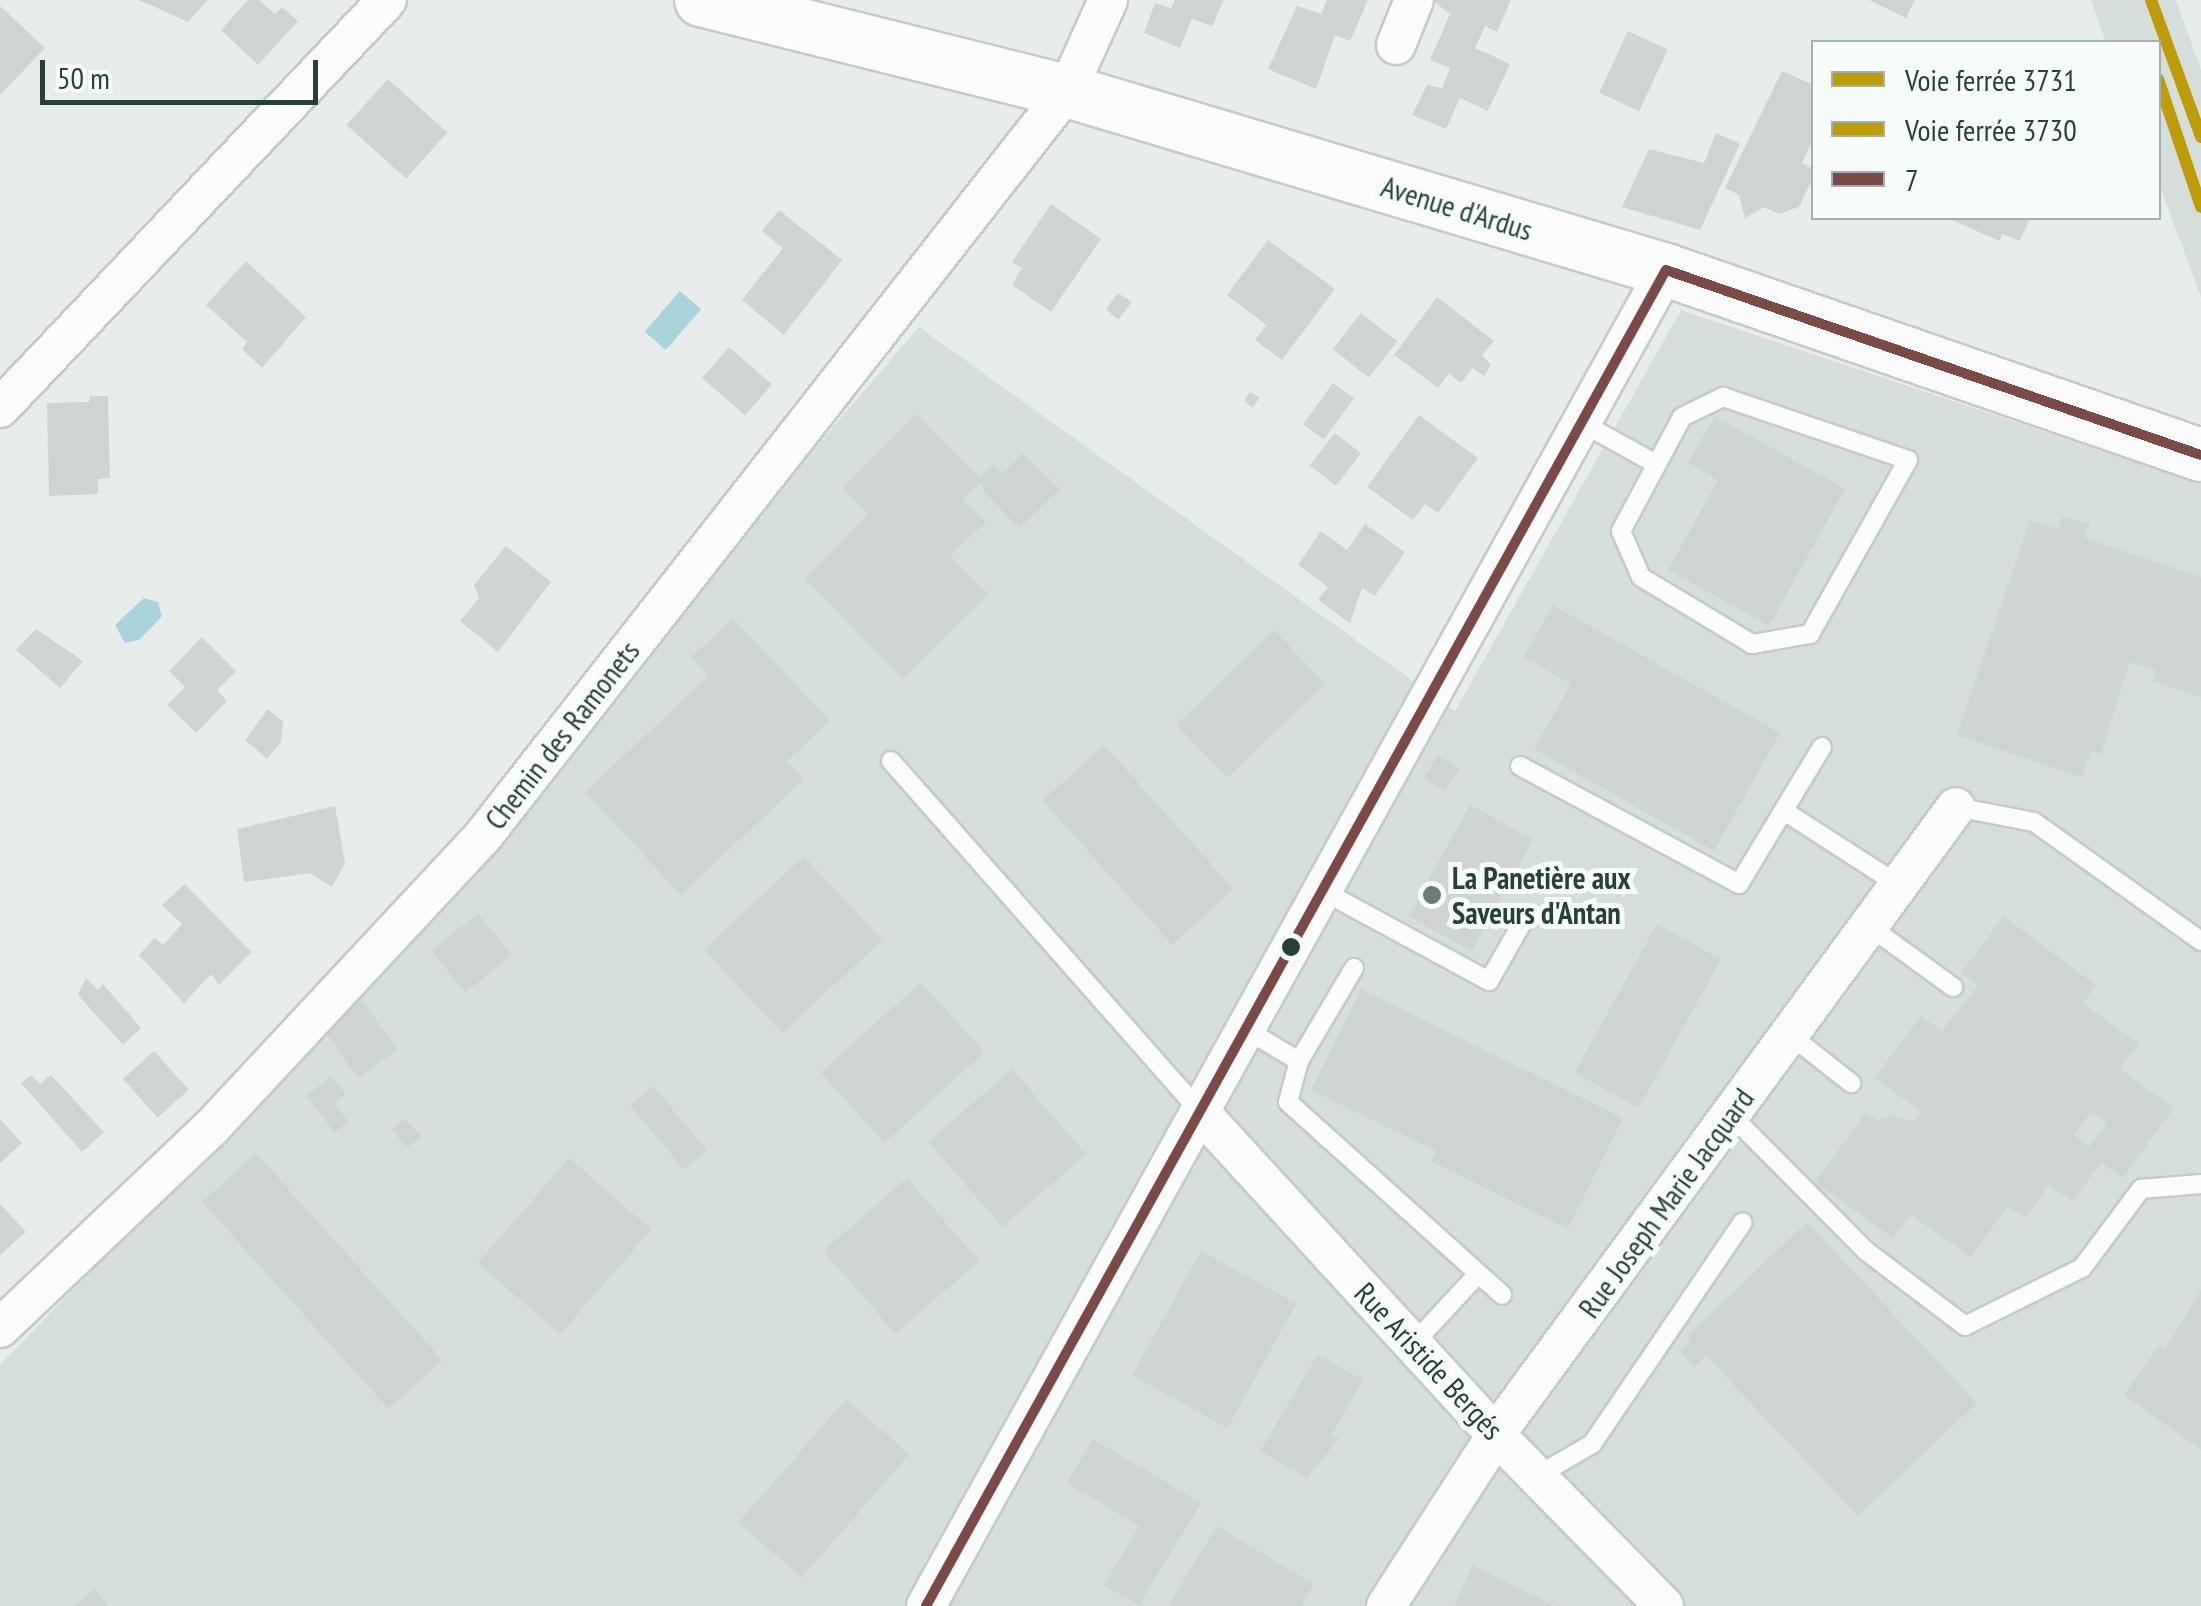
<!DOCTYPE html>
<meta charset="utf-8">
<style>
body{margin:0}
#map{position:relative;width:2201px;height:1606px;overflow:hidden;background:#e8edeb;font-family:"PT Sans Narrow",sans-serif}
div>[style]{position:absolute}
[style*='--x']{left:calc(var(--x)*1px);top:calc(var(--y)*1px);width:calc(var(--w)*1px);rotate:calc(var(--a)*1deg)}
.built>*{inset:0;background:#d6dedb}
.water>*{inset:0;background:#a9d4db;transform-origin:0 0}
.building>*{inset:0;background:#cfd4d2;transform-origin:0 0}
.roads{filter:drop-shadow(2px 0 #c5cac8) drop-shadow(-2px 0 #c5cac8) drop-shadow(0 2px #c5cac8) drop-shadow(0 -2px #c5cac8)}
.service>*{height:18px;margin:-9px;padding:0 9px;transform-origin:9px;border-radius:9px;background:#fcfcfc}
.minor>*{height:38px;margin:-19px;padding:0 19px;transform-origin:19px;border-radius:19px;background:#fcfcfc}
.secondary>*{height:52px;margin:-26px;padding:0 26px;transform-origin:26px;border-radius:26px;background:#fcfcfc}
.bus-1>*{height:10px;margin:-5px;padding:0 5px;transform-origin:5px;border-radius:5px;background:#7b4946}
.rail-1>*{height:12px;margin:-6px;padding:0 6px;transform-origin:6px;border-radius:6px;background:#bd9b09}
.rail-2>*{height:12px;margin:-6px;padding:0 6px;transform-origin:6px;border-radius:6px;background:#bd9b09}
.dots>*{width:28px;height:28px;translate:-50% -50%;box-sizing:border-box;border:5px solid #f7fbf9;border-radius:50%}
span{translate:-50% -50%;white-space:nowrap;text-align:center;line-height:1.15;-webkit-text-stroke:10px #f7fbf9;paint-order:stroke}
.street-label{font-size:30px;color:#24423a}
.poi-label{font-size:30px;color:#24423a;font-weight:700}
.left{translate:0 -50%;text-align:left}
.legend{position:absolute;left:1811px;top:40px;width:350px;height:180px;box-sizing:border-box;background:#f7fbf9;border:2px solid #a3b1ad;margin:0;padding:12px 18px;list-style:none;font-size:30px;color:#24423a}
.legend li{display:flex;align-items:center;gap:20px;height:50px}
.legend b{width:50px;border:2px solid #a3b1ad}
.scale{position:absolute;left:40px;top:60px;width:278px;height:45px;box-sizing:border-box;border:5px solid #24423a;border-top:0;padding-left:12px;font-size:30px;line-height:35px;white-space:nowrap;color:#24423a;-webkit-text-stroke:8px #f7fbf9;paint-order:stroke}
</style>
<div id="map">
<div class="built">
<i style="clip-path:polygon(2091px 0,2176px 0,2201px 70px,2201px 297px,2159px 184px,2158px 42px,2106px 42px)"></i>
<i style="clip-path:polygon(1681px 310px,2201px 484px,2201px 1606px,0 1606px,0 1365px,244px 1112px,919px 327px,1455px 711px)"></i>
</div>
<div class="water">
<i style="left:680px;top:291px;width:28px;height:54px;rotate:41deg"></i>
<i style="clip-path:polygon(144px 598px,158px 602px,162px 616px,139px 640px,125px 643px,115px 625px)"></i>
</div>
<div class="building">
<i style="clip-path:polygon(139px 0,208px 0,188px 22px)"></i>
<i style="clip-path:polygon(248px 0,259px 0,275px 14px,282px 7px,298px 21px,258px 65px,221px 30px)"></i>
<i style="clip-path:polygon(1175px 0,1224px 0,1212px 26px,1192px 19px,1180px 48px,1144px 33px,1155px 3px,1171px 8px)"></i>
<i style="clip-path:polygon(1327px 0,1368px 0,1350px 41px,1335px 35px,1316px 89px,1268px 69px,1297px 6px,1321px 14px)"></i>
<i style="clip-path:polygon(1432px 0,1511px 0,1497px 32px,1485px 26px,1475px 48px,1510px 64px,1488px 111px,1460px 98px,1446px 129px,1412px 115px,1427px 85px,1442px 88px,1450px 68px,1430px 60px,1450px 14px)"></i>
<i style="clip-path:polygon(1869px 0,1915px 0,1906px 18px)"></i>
<i style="clip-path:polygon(0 6px,45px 48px,0 95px)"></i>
<i style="left:1628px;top:31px;width:44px;height:68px;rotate:25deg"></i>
<i style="clip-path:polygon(1782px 71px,1814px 85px,1814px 138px,1802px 163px,1814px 169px,1814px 176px,1799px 207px,1779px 214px,1764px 207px,1745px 218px,1739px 195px,1725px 188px)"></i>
<i style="left:388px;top:79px;width:80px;height:62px;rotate:42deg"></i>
<i style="clip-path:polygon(1716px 133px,1740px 144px,1700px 230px,1622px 207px,1649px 149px,1704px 163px)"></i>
<i style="clip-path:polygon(1051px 204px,1101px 239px,1051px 312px,1012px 285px,1022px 268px,1012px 262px)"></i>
<i style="clip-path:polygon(779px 210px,842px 260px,784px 335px,742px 300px,783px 248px,762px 231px)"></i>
<i style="clip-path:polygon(1947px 218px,2030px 218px,2020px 241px,2002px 234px,2000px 241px)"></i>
<i style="clip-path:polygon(1268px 240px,1335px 289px,1282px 360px,1255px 340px,1266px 325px,1227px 295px)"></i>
<i style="clip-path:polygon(246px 261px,306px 317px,262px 368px,242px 349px,247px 342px,206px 305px)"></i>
<i style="clip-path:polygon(1118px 293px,1132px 302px,1118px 320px,1106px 309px)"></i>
<i style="clip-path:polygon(1437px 297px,1494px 341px,1482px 355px,1491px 365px,1484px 376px,1472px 368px,1461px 383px,1449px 373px,1438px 388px,1394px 355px)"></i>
<i style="left:1361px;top:313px;width:46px;height:46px;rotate:38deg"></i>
<i style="left:729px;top:347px;width:57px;height:41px;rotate:41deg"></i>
<i style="left:1333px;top:383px;width:26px;height:51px;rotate:36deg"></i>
<i style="clip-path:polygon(1250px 392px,1260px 397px,1252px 408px,1244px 400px)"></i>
<i style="clip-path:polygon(90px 396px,108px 396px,110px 478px,98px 479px,98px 494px,49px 496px,47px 403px,89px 402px)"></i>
<i style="clip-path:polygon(917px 414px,979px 478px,993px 464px,1002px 474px,1023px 453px,1060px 489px,1019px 528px,984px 492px,982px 481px,962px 499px,986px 522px,950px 556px,989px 594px,903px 679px,805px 579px,868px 514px,843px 488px)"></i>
<i style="clip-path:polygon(1419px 415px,1478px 458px,1438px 513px,1425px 504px,1413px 520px,1367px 487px)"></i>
<i style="clip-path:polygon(1715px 416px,1845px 489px,1769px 626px,1668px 570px,1718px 480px,1688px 463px)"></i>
<i style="left:1335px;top:433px;width:33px;height:41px;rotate:38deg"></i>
<i style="clip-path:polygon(2063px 516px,2089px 524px,2085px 538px,2201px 577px,2201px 697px,2152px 681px,2155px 670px,2130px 662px,2101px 754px,2091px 751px,2082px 777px,1957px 735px,2030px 520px,2058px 529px)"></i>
<i style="clip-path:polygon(1365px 524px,1405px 552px,1375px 596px,1362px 588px,1350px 623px,1318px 600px,1328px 587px,1298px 565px,1321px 531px,1347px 550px)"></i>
<i style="clip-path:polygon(506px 546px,551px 582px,498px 652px,460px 621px,479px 598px,474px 585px)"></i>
<i style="clip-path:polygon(1553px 605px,1780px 733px,1714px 851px,1534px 749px,1571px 684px,1524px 657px)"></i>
<i style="clip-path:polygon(733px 618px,830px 721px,787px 761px,804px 779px,681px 895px,585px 792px,708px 676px,691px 657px)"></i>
<i style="clip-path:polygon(36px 629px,83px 661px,60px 688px,16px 650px)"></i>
<i style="left:1274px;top:630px;width:74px;height:136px;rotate:46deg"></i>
<i style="clip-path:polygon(202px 637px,236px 671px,217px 690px,227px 701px,196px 733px,167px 705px,185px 687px,169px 671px)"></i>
<i style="clip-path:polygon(268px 709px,283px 722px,281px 742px,267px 759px,245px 740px)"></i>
<i style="left:1104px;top:745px;width:194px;height:83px;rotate:48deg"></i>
<i style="left:1438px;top:755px;width:25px;height:27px;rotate:32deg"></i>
<i style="left:1470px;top:805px;width:72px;height:127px;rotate:29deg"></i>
<i style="clip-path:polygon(335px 806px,345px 863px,332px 887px,310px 873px,244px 882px,237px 829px)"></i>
<i style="left:804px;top:856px;width:115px;height:137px;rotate:47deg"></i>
<i style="clip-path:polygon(185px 884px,251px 952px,219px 985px,211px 974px,184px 1003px,139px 955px,155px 938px,163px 945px,182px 924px,162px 905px)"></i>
<i style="left:478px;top:913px;width:54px;height:60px;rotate:51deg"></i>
<i style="clip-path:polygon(evenodd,2003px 916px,2096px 985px,2083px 1003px,2139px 1044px,2120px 1069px,2174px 1108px,2123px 1178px,2101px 1163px,2073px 1202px,2049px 1185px,2026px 1217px,2007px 1207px,1971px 1257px,1911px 1215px,1893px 1238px,1815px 1182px,1865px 1113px,1878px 1120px,1893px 1115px,1914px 1122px,1921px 1111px,1874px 1078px,1921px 1016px,1942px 1031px,1978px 985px,1961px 973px,2003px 916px,2091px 1112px,2107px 1124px,2089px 1147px,2074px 1135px,2091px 1112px)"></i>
<i style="left:1657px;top:924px;width:73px;height:170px;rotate:29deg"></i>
<i style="clip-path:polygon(86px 978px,98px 990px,103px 984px,141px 1028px,123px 1045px,78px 995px)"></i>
<i style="left:921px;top:982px;width:95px;height:135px;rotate:48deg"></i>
<i style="clip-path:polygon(1361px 989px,1623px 1118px,1568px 1229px,1431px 1161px,1436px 1151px,1311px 1090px)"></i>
<i style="left:362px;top:1000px;width:61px;height:49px;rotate:54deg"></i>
<i style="left:154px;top:1051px;width:52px;height:42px;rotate:48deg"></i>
<i style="left:1012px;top:1069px;width:113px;height:111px;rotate:49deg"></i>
<i style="clip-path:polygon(31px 1075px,40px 1084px,51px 1075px,104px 1132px,82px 1152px,21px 1083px)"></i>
<i style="clip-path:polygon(331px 1076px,345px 1094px,335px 1104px,348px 1121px,335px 1133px,306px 1096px)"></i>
<i style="left:653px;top:1086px;width:84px;height:30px;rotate:50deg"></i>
<i style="clip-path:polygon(0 1119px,22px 1143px,0 1163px)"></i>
<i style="clip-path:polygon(405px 1119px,422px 1136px,407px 1148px,391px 1129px)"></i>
<i style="left:256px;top:1153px;width:279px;height:73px;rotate:48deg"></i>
<i style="left:569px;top:1158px;width:109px;height:139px;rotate:41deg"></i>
<i style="left:907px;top:1178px;width:110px;height:111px;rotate:49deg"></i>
<i style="clip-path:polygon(0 1204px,26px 1232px,0 1255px)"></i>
<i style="clip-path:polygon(1807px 1222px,1977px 1403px,1858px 1516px,1706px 1356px,1694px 1367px,1680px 1351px,1691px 1340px,1687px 1336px)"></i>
<i style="left:1201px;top:1251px;width:109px;height:142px;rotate:29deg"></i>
<i style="clip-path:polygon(2201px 1290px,2201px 1450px,2124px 1395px,2159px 1345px,2164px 1349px,2170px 1341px)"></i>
<i style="clip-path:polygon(1318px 1354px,1363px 1380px,1332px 1434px,1339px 1438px,1307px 1478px,1260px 1451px)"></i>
<i style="left:846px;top:1399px;width:84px;height:164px;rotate:41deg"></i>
<i style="clip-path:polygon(1093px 1439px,1201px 1503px,1139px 1605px,1104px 1585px,1139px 1526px,1067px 1483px)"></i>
<i style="clip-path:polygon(1217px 1526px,1314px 1584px,1301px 1606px,1168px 1606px)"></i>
<i style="clip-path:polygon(1472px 1565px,1555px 1606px,1454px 1606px)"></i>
<i style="clip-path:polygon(94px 1589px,109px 1606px,74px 1606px)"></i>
</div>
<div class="roads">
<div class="service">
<i style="--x:1723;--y:397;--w:195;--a:18.8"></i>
<i style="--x:1908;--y:460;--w:200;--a:119.4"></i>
<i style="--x:1810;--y:634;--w:59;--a:170.2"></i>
<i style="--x:1752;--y:644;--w:130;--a:-148.9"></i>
<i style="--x:1641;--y:577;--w:50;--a:-113.5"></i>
<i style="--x:1621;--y:531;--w:129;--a:-61.8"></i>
<i style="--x:1682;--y:417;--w:46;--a:-26"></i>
<i style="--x:1582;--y:423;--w:85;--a:29"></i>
<i style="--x:891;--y:761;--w:468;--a:48.6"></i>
<i style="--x:1520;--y:766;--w:249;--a:28.3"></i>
<i style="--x:1739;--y:884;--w:160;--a:-58.8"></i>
<i style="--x:1956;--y:807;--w:79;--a:10.9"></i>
<i style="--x:2034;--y:822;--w:205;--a:35.5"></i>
<i style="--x:1784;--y:811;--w:137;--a:32.8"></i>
<i style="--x:1323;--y:891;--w:189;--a:28.5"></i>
<i style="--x:1489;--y:981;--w:64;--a:-60.3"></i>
<i style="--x:1869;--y:926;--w:104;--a:36"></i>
<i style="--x:1354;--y:968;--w:108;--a:120.6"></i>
<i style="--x:1299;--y:1061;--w:42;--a:105"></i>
<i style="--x:1288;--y:1102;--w:288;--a:42"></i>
<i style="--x:1245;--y:1029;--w:63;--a:30.7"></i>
<i style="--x:1790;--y:1035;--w:78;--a:38.2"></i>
<i style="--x:1731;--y:1115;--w:192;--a:45.2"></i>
<i style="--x:1866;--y:1251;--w:124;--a:37.1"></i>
<i style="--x:1965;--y:1326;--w:131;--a:-26.4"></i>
<i style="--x:2082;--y:1268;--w:99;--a:-53.2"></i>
<i style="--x:2141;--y:1189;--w:60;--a:-4.8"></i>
<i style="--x:1413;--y:1344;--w:96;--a:-47.1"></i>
<i style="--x:1537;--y:1476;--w:64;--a:-30.2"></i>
<i style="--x:1592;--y:1444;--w:268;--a:-55.8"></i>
</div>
<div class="minor">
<i style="--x:1396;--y:45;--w:48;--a:-68.2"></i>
<i style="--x:0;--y:408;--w:562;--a:-46.51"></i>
<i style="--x:1200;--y:1112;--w:440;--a:47.5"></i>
<i style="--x:1497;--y:1436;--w:238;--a:45.5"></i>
<i style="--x:0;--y:1328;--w:289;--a:-43.5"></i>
<i style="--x:210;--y:1129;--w:402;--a:-47"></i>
<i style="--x:484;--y:835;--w:945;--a:-51.92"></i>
<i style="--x:1067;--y:91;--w:100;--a:-65.7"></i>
<i style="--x:926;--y:1606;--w:1527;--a:-61.02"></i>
<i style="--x:1386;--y:1606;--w:221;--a:-57.2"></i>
<i style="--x:1506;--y:1420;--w:760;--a:-53.72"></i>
</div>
<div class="secondary">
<i style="--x:701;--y:0;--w:377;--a:14"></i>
<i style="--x:1067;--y:91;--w:625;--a:16.64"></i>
<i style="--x:1666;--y:270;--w:566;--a:19.08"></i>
</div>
</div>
<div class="bus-1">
<i style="--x:1666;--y:270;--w:566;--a:19.08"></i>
<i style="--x:926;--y:1606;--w:1527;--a:-61.02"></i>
</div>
<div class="rail-1">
<i style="--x:2158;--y:79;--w:135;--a:71.4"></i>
</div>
<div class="rail-2">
<i style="--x:2151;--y:0;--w:146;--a:69.9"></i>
</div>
<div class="dots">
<i style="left:1432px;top:895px;background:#697e78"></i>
<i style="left:1291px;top:947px;background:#24423a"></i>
</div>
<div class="street-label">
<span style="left:1457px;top:208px;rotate:17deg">Avenue d'Ardus</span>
<span style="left:562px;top:735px;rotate:-52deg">Chemin des Ramonets</span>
<span style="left:1666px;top:1203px;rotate:-54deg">Rue Joseph Marie Jacquard</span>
<span style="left:1429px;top:1361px;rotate:47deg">Rue Aristide Bergés</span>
</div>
<div class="poi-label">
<span class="left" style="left:1452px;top:895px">La Panetière aux<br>Saveurs d'Antan</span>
</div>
<ul class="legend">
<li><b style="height:12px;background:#bd9b09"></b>Voie ferrée 3731</li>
<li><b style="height:12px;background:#bd9b09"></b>Voie ferrée 3730</li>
<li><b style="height:12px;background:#7b4946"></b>7</li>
</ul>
<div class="scale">50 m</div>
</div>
